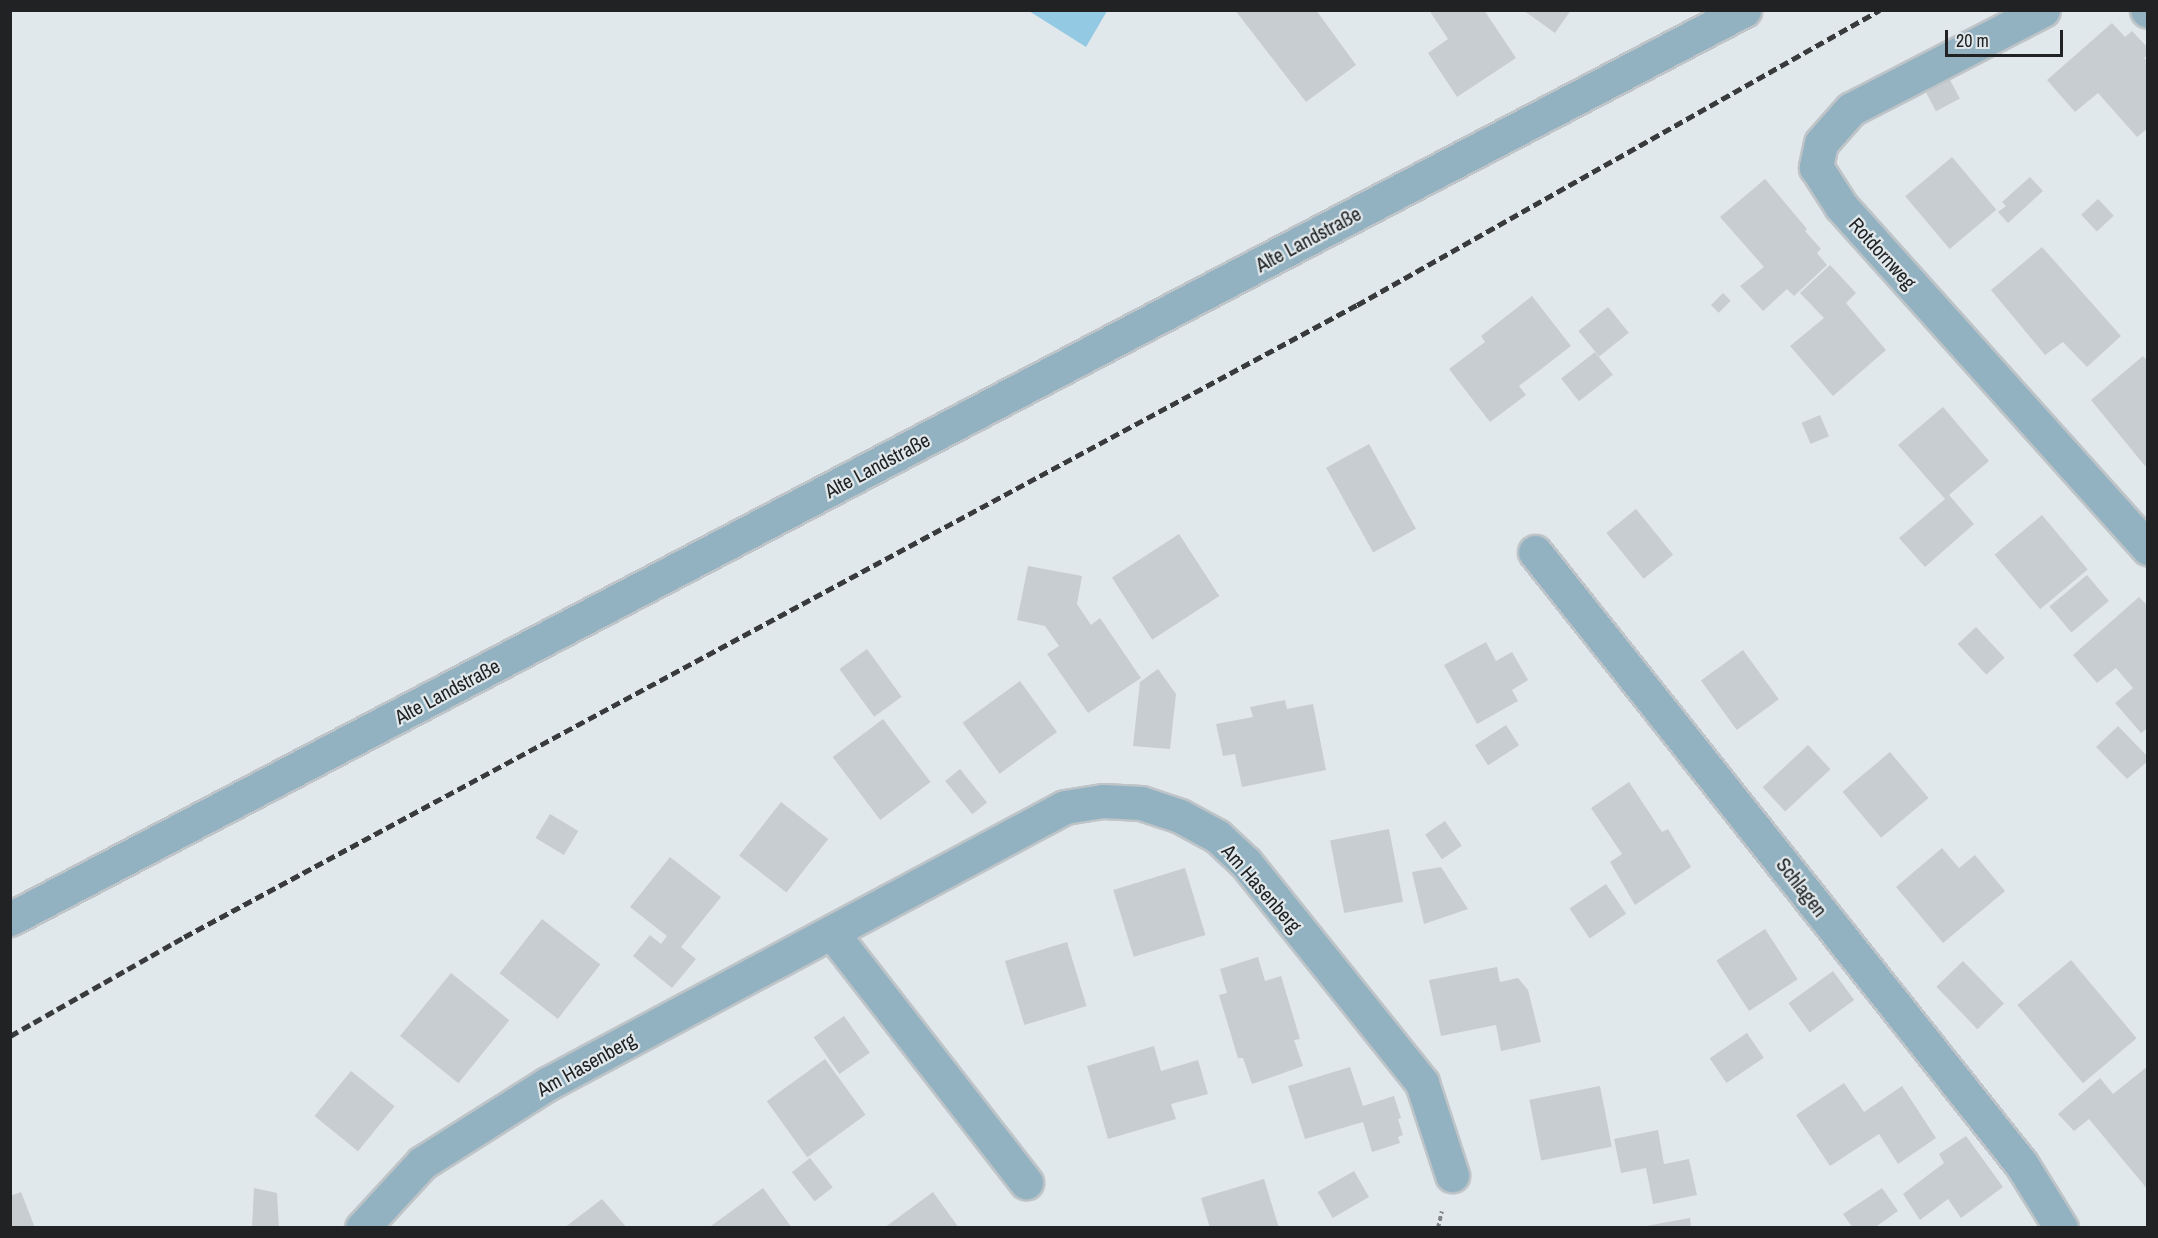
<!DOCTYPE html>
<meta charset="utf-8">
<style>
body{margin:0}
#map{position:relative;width:2158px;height:1238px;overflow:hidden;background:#e1e8eb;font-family:"Archivo Narrow",sans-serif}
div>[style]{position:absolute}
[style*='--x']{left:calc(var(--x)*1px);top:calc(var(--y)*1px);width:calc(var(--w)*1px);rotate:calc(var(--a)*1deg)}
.green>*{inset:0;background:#94c9e3}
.building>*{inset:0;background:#c7cdd0;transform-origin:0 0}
.path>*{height:4px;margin-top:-2px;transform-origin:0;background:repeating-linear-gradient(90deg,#818587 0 4.5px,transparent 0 7.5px)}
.roads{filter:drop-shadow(2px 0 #bec4c7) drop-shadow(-2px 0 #bec4c7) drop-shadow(0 2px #bec4c7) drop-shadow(0 -2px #bec4c7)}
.minor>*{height:33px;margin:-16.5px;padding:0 16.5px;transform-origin:16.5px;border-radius:16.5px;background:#93b2c1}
.rail>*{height:4.5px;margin-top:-2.25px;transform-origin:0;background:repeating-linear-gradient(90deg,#383a3c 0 9px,transparent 0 13.5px)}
span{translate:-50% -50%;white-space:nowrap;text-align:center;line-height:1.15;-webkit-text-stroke:4.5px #e1e8eb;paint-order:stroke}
.street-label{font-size:20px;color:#202223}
.frame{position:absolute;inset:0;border:12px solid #202223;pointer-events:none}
.scale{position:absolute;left:1945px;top:30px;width:118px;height:27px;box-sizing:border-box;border:3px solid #202223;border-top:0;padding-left:8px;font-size:18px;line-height:21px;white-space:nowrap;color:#202223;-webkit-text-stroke:4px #e1e8eb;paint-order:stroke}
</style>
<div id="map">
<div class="green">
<i style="clip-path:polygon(1029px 11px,1107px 11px,1086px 47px)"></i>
</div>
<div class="building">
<i style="clip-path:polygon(1235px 10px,1316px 10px,1356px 65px,1306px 102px)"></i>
<i style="clip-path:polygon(1429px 10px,1484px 10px,1516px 58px,1457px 97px,1428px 53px,1448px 39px)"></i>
<i style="clip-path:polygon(1523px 10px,1571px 10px,1555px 33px)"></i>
<i style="clip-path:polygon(2112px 23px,2125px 37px,2132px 31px,2148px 48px,2148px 55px,2144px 58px,2148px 62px,2148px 128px,2137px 137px,2098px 93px,2075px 112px,2047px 80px)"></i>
<i style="left:1950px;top:80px;width:21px;height:27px;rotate:62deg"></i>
<i style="left:1952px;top:157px;width:69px;height:61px;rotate:50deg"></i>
<i style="clip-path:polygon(2030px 177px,2043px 191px,2008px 223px,1998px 212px,2006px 206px,2002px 202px)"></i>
<i style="clip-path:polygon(1765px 179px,1807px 229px,1805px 231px,1821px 249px,1817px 253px,1827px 265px,1794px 296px,1787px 289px,1763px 311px,1740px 286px,1764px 267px,1720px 217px)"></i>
<i style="left:2098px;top:199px;width:23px;height:23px;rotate:47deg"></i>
<i style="clip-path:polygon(2042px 247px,2121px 336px,2087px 367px,2063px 342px,2045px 355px,1991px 290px)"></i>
<i style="clip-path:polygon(1830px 265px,1856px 293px,1846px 303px,1886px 350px,1833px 396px,1790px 346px,1824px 318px,1800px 293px)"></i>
<i style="left:1723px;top:293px;width:11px;height:17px;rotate:45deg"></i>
<i style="clip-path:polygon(1532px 296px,1571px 346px,1519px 386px,1526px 395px,1490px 422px,1449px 369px,1485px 342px,1481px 336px)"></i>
<i style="left:1608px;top:307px;width:33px;height:38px;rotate:51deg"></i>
<i style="left:1595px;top:352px;width:29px;height:43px;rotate:52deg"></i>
<i style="clip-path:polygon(2143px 356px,2148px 362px,2148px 464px,2145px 466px,2091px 400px)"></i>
<i style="clip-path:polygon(1943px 407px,1989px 461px,1949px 495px,1974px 524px,1925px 567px,1899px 538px,1945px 499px,1898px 445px)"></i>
<i style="left:1820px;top:415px;width:23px;height:20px;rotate:67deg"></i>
<i style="left:1369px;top:444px;width:97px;height:49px;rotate:61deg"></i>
<i style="left:1636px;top:509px;width:59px;height:38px;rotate:51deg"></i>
<i style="left:2042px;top:515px;width:71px;height:62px;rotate:50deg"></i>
<i style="left:1179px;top:534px;width:74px;height:80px;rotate:57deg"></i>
<i style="clip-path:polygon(1028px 566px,1082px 576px,1077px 604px,1091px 625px,1100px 618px,1141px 678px,1088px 713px,1047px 654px,1059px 646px,1045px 626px,1017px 620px)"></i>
<i style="left:2087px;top:575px;width:34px;height:49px;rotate:50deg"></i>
<i style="clip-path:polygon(2139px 597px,2148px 606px,2148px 728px,2141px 733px,2115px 703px,2133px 688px,2116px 668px,2097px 683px,2073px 655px)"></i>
<i style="left:1976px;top:627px;width:42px;height:25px;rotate:47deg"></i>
<i style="clip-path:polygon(1486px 642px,1496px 661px,1512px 652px,1528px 680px,1512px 690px,1518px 701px,1477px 724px,1444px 665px)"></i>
<i style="left:867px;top:649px;width:59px;height:34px;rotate:54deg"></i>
<i style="left:1743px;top:650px;width:61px;height:52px;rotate:54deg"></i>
<i style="clip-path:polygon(1158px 669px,1176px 694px,1170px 749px,1133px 746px,1140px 682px)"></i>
<i style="left:1020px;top:681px;width:63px;height:71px;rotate:54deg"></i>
<i style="clip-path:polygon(1285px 700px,1287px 709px,1313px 704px,1326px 770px,1242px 787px,1235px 754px,1223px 756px,1216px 724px,1253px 717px,1250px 707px)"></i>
<i style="left:883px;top:719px;width:79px;height:63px;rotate:53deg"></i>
<i style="left:1506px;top:725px;width:24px;height:37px;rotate:57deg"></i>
<i style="clip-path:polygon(2118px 726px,2148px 757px,2148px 761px,2127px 779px,2096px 747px)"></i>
<i style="left:1808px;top:745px;width:33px;height:62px;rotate:47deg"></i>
<i style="left:1890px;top:752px;width:60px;height:62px;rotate:50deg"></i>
<i style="left:960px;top:769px;width:43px;height:19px;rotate:51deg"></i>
<i style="clip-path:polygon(1629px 782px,1662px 832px,1668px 829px,1691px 867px,1635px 905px,1610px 862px,1622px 854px,1591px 808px)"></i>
<i style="left:781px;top:802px;width:60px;height:68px;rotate:38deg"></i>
<i style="left:550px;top:814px;width:33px;height:28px;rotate:31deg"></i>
<i style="left:1445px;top:821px;width:30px;height:24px;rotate:56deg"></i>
<i style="left:1389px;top:829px;width:74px;height:60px;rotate:79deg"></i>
<i style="clip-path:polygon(1942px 848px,1959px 868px,1975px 855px,2005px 891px,1943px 943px,1896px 887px)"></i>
<i style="clip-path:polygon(670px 857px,721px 897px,681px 947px,696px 959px,672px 988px,633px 956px,650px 935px,661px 944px,667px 936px,630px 907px)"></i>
<i style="clip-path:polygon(1441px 867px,1468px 909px,1424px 924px,1412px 872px)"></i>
<i style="left:1185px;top:868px;width:70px;height:75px;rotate:73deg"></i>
<i style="left:1606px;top:884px;width:36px;height:44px;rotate:56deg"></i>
<i style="left:542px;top:919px;width:74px;height:69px;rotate:38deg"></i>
<i style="left:1765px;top:929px;width:60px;height:58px;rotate:57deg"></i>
<i style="left:1067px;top:942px;width:67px;height:65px;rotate:73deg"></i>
<i style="clip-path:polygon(1258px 957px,1265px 981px,1281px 976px,1300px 1039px,1294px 1040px,1303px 1066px,1252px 1084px,1243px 1058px,1238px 1058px,1219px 995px,1227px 993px,1220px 969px)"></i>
<i style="left:2071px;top:960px;width:102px;height:70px;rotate:50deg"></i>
<i style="left:1963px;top:961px;width:59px;height:37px;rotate:46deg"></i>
<i style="clip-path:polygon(1497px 967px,1500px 982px,1518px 978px,1528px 990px,1541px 1042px,1501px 1051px,1496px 1025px,1441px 1036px,1429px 980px)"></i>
<i style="left:1833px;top:971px;width:36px;height:55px;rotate:54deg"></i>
<i style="left:451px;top:973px;width:75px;height:81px;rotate:39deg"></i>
<i style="left:844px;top:1016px;width:45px;height:37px;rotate:55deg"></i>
<i style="left:1747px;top:1033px;width:30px;height:45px;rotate:56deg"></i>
<i style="clip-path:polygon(1154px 1046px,1161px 1071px,1198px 1060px,1208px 1094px,1171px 1104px,1176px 1119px,1108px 1139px,1087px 1066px)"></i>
<i style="left:825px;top:1059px;width:69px;height:72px;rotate:54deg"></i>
<i style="clip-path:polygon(2148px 1066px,2148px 1190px,2089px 1119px,2074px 1131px,2058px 1114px,2100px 1078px,2113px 1094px)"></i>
<i style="clip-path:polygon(1350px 1067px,1363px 1106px,1394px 1096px,1401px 1118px,1398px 1119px,1403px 1135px,1398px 1137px,1400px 1143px,1372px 1152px,1363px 1122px,1305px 1139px,1288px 1086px)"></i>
<i style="left:351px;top:1071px;width:56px;height:58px;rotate:39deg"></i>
<i style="clip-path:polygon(1844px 1083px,1864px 1112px,1902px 1086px,1936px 1138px,1898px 1164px,1879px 1134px,1830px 1166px,1796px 1115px)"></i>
<i style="left:1600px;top:1086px;width:62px;height:72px;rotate:79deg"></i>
<i style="clip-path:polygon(1658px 1130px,1664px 1164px,1689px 1159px,1697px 1195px,1653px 1204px,1646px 1168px,1621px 1173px,1614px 1139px)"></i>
<i style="clip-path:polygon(1966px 1136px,2003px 1187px,1961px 1218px,1948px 1199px,1920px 1220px,1903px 1194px,1944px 1163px,1939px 1154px)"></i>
<i style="left:810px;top:1158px;width:37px;height:23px;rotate:52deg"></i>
<i style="left:1354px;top:1171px;width:30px;height:42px;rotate:60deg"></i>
<i style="clip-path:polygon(1264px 1179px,1279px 1228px,1210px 1228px,1201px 1198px)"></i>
<i style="clip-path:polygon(254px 1188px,277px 1193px,279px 1228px,252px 1228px)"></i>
<i style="clip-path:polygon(763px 1188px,792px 1228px,712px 1228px,711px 1226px)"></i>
<i style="clip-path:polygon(1882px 1188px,1898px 1211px,1874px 1228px,1853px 1228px,1843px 1214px)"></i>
<i style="clip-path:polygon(21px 1192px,35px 1228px,10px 1228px,10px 1196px)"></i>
<i style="clip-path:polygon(933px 1192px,959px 1228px,884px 1228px)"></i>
<i style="clip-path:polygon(602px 1199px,627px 1228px,564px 1228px)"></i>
<i style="clip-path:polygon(1690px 1218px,1691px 1228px,1647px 1228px,1646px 1226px)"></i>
</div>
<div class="path">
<i style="--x:1438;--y:1228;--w:17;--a:-77"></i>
</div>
<div class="roads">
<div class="minor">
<i style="--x:2043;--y:10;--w:216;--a:152.7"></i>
<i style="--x:1851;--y:109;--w:45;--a:131.4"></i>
<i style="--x:1821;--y:143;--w:25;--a:102"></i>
<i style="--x:1816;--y:167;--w:46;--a:57.3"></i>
<i style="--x:1841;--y:206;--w:460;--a:48.1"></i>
<i style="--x:2147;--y:10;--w:1;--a:45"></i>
<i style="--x:1535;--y:552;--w:783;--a:51.53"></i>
<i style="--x:2022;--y:1165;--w:74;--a:58.2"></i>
<i style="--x:10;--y:919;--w:1958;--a:-27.66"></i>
<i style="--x:832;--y:933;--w:316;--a:52.1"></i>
<i style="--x:362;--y:1228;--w:88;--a:-47.3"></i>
<i style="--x:422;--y:1163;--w:148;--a:-32.3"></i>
<i style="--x:547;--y:1084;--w:587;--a:-28.14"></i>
<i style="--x:1065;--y:807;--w:38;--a:-9"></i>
<i style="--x:1103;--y:801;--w:38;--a:3"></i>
<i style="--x:1141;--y:803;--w:41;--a:18.4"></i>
<i style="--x:1180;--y:816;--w:42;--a:28.4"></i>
<i style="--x:1217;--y:836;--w:40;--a:43"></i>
<i style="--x:1246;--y:863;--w:282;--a:51.3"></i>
<i style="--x:1422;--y:1083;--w:97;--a:71.9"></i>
</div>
</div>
<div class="rail">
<i style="--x:10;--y:1036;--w:200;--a:-29.6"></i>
<i style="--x:184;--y:937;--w:1332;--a:-28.32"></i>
<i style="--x:1357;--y:305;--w:600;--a:-29.43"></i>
</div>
<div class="street-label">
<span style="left:1308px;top:239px;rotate:-28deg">Alte Landstraße</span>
<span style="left:1883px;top:253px;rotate:48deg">Rotdornweg</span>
<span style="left:877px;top:465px;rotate:-28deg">Alte Landstraße</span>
<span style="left:447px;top:691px;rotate:-28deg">Alte Landstraße</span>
<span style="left:1802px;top:887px;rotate:52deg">Schlagen</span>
<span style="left:1262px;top:888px;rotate:49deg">Am Hasenberg</span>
<span style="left:586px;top:1064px;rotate:-29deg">Am Hasenberg</span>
</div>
<div class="frame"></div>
<div class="scale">20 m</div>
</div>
